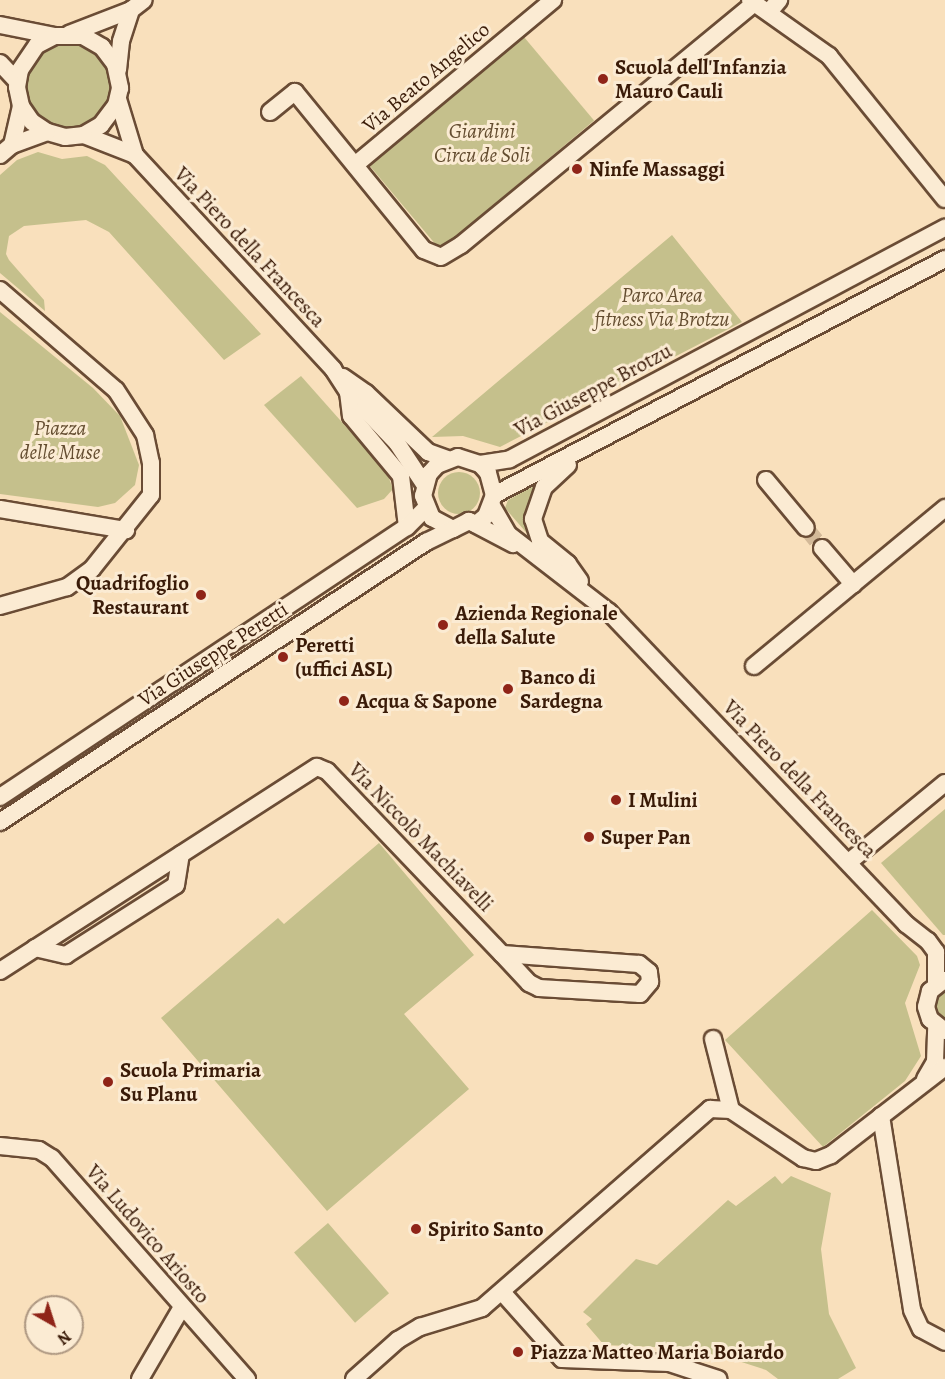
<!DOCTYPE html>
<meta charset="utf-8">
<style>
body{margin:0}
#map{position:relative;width:945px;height:1379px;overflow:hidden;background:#f9e0bc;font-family:Alegreya,serif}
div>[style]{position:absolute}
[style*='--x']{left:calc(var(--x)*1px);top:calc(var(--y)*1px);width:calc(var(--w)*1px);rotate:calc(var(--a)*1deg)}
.green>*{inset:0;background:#c5c08c;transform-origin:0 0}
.round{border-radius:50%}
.minor-tunnel>*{height:16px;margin-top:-8px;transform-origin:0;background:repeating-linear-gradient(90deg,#d3b998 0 16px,transparent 0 24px)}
.roads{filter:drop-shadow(2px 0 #6a4c35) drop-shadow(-2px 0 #6a4c35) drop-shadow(0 2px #6a4c35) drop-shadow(0 -2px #6a4c35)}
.minor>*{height:16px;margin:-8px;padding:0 8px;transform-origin:8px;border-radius:8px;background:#fbebd3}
.dots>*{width:16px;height:16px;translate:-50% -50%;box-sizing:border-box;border:3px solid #fbebd3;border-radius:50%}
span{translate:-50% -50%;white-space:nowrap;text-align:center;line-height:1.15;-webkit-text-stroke:6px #fbebd3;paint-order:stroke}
.poi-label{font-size:21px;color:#3a1b08;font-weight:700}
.left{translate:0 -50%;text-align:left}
.right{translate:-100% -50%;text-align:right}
.street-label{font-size:21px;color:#3a1b08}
.park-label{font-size:21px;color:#644d30;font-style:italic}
.north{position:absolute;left:24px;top:1295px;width:60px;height:60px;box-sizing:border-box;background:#fbebd3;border:2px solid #ae9882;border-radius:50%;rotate:141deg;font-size:16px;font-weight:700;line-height:24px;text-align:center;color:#3a1b08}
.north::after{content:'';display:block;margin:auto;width:21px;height:27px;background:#8f2418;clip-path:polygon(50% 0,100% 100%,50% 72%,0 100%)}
</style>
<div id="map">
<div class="green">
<i style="left:524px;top:37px;width:109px;height:201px;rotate:50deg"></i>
<i class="round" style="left:25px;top:43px;width:86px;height:86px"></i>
<i style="clip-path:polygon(38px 152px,62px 159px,87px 156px,105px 165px,261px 334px,224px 360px,109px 232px,86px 220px,24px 226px,9px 236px,6px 254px,9px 260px,44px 300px,45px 311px,0 273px,0 175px,17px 160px)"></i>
<i style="clip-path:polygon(672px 235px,742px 322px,500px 447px,463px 436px,432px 437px)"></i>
<i style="clip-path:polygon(0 312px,93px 388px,120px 416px,139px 465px,135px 485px,115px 503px,98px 507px,0 494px)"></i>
<i style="clip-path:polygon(301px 376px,387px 473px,393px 489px,384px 499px,357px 508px,264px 405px)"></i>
<i class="round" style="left:438px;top:472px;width:42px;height:42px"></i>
<i style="clip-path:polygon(541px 482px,527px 517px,531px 538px,505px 508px,508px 500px)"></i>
<i style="clip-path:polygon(945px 809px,945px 935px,943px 935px,881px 863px)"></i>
<i style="clip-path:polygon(379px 843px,474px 955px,404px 1014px,469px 1089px,327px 1211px,161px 1018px,278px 918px,284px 924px)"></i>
<i style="clip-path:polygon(872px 910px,917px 956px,920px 965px,905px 1003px,921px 1056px,905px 1081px,823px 1147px,725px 1040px)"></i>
<i style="clip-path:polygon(945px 988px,945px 1023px,934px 1011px,935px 997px)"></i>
<i style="clip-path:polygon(775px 1176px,782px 1184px,791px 1176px,831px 1193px,821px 1249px,829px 1314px,856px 1368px,838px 1379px,778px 1379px,766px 1370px,726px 1357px,680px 1348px,604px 1345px,586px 1324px,592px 1319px,583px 1312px,636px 1259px,657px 1265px,728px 1200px,736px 1206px)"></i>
<i style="left:328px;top:1223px;width:93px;height:45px;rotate:49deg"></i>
</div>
<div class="minor-tunnel">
<i style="--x:806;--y:528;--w:26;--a:51"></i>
</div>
<div class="roads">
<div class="minor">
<i style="--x:750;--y:0;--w:97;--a:35.3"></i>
<i style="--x:829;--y:56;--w:184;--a:51"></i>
<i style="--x:769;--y:12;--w:16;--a:-50"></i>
<i style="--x:0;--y:25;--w:56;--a:11.3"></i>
<i style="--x:69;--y:34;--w:66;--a:-21.2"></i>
<i style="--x:131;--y:10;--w:16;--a:-38"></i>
<i style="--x:0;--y:63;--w:25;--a:47"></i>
<i style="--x:118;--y:70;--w:29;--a:-84"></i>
<i style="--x:121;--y:41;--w:33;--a:-72"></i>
<i style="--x:118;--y:99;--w:59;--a:73.1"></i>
<i style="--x:135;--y:155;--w:292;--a:47.2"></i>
<i style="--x:333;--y:369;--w:27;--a:57"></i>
<i style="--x:348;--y:392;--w:71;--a:46.1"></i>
<i style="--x:397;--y:443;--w:49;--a:56.6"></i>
<i style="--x:270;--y:112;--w:32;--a:-39"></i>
<i style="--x:295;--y:92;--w:204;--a:50.8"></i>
<i style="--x:424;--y:250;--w:18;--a:22"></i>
<i style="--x:441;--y:257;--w:23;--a:-31"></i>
<i style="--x:461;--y:245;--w:381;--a:-39.5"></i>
<i style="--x:84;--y:135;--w:55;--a:21.4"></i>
<i style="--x:12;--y:145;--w:40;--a:-77"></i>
<i style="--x:21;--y:106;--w:19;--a:-102"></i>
<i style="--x:17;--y:87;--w:17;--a:-80"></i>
<i style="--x:20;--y:70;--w:30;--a:-56"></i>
<i style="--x:37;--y:45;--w:20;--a:-27"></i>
<i style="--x:55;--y:36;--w:28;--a:0"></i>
<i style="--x:83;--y:36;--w:22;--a:30"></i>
<i style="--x:102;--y:47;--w:21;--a:53"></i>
<i style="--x:115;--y:64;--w:25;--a:78"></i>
<i style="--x:120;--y:88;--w:17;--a:103"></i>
<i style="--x:116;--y:105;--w:25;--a:127"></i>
<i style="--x:101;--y:125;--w:20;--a:150"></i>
<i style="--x:84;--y:135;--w:19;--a:174"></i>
<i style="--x:65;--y:137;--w:19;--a:-164"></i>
<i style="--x:47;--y:132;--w:18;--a:-146"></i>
<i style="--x:32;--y:122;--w:19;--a:-125"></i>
<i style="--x:0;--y:155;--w:16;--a:-40"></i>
<i style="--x:12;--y:145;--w:37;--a:-20"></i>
<i style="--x:355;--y:165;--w:258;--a:-39.8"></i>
<i style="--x:0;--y:290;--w:153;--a:40.8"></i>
<i style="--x:116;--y:390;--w:54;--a:57.2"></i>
<i style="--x:145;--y:435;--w:29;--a:78"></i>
<i style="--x:151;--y:463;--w:32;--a:90"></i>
<i style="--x:151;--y:495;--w:95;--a:128.6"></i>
<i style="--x:92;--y:569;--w:31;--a:144"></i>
<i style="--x:67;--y:587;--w:70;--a:164.2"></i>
<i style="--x:343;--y:377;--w:28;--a:35"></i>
<i style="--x:366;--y:393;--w:86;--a:43.6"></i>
<i style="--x:428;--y:452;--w:20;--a:20"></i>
<i style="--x:348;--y:392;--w:24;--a:83"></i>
<i style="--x:351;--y:416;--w:78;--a:50.2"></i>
<i style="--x:401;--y:476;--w:51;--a:83.3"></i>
<i style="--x:458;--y:457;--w:23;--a:18"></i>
<i style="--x:480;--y:464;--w:12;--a:48"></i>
<i style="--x:488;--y:473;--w:23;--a:75"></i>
<i style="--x:494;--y:495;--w:22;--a:111"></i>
<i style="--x:486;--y:516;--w:13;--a:141"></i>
<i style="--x:476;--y:524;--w:8;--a:-157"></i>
<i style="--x:469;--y:521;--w:18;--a:153"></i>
<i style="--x:453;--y:529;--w:24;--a:-152"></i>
<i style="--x:432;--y:518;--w:24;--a:-112"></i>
<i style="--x:423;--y:496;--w:23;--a:-75"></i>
<i style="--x:429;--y:474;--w:12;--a:-48"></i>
<i style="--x:437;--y:465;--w:22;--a:-21"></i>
<i style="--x:480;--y:464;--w:30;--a:-9"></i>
<i style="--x:510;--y:459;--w:493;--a:-28"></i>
<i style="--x:568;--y:465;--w:33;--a:137"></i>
<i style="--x:544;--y:487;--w:34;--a:109"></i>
<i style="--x:533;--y:519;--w:23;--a:72"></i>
<i style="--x:540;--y:541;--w:36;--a:39"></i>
<i style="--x:568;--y:564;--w:21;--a:55"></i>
<i style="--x:766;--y:480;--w:62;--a:50.2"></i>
<i style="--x:494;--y:495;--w:509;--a:-27.62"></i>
<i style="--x:492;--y:506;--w:32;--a:60"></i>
<i style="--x:508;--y:534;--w:128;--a:37.7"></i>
<i style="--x:609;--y:612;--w:431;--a:46.4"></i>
<i style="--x:906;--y:924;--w:28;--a:38"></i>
<i style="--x:928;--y:941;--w:14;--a:54"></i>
<i style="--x:936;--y:952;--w:33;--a:90"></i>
<i style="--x:0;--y:509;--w:128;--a:9.5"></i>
<i style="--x:469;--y:521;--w:50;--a:27.6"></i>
<i style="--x:822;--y:548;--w:48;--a:49.3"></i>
<i style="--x:754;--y:666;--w:248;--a:-39.6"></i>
<i style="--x:0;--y:797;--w:488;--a:-33.6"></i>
<i style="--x:407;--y:527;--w:27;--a:-45"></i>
<i style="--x:0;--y:822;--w:510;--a:-33.32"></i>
<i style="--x:426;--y:542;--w:30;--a:-26"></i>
<i style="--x:849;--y:862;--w:124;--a:-39.5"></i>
<i style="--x:35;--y:948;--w:32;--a:13"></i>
<i style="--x:66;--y:955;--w:130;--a:-32.5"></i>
<i style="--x:176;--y:885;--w:31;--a:-81"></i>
<i style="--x:0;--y:971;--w:377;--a:-32.8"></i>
<i style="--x:317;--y:767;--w:11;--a:22"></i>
<i style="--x:327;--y:771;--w:253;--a:46.3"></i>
<i style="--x:502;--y:954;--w:40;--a:47"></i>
<i style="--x:529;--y:983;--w:11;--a:27"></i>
<i style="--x:539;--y:988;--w:101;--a:3.4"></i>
<i style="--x:640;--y:994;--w:16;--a:-50"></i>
<i style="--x:650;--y:982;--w:10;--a:-96"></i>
<i style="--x:649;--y:972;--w:13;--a:-141"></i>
<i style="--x:639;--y:964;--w:137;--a:-175.8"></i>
<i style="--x:944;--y:980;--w:18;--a:142"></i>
<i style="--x:930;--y:991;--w:16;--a:104"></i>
<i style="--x:926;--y:1007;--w:13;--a:72"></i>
<i style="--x:930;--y:1019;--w:19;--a:39"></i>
<i style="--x:713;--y:1039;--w:73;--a:75.8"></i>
<i style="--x:925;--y:1079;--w:20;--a:-60"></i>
<i style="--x:935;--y:1062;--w:36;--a:-88"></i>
<i style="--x:881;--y:1116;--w:196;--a:80.9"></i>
<i style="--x:912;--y:1310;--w:21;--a:65"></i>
<i style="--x:921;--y:1329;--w:27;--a:28"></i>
<i style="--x:0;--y:1146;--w:39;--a:6"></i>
<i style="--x:39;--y:1150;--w:15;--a:32"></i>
<i style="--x:52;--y:1158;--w:295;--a:48.6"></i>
<i style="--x:502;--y:1292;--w:90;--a:48.2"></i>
<i style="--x:562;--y:1359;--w:107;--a:2.1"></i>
<i style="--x:669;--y:1363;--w:52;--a:18.1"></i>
<i style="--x:140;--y:1379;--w:83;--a:-59.7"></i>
<i style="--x:354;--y:1379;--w:59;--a:-41.6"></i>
<i style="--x:398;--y:1340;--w:26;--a:-31"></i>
<i style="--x:420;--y:1327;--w:65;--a:-17"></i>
<i style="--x:482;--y:1308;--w:303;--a:-41.1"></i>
<i style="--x:710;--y:1109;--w:21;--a:3"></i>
<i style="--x:731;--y:1110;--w:87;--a:33.7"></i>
<i style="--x:803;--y:1158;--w:13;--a:13"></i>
<i style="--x:816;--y:1161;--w:16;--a:-22"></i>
<i style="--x:831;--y:1155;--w:144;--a:-37.7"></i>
</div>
</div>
<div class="dots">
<i style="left:603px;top:79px;background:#8f2418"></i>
<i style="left:577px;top:169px;background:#8f2418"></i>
<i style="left:201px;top:595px;background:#8f2418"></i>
<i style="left:443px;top:625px;background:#8f2418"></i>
<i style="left:283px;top:657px;background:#8f2418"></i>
<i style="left:508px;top:689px;background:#8f2418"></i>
<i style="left:344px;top:701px;background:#8f2418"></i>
<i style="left:616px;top:800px;background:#8f2418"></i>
<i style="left:589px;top:837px;background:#8f2418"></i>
<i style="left:108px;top:1082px;background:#8f2418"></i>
<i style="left:416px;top:1229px;background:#8f2418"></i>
<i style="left:518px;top:1352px;background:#8f2418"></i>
</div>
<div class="poi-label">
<span class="left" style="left:615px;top:79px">Scuola dell'Infanzia<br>Mauro Cauli</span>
<span class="left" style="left:589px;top:169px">Ninfe Massaggi</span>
<span class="right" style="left:189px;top:595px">Quadrifoglio<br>Restaurant</span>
<span class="left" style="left:455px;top:625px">Azienda Regionale<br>della Salute</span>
<span class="left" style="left:295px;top:657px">Peretti<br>(uffici ASL)</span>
<span class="left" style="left:520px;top:689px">Banco di<br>Sardegna</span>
<span class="left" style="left:356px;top:701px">Acqua &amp; Sapone</span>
<span class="left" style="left:628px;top:800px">I Mulini</span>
<span class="left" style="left:601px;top:837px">Super Pan</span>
<span class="left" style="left:120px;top:1082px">Scuola Primaria<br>Su Planu</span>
<span class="left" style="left:428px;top:1229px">Spirito Santo</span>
<span class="left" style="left:530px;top:1352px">Piazza Matteo Maria Boiardo</span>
</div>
<div class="street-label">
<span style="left:426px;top:77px;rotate:-40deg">Via Beato Angelico</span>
<span style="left:250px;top:247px;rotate:47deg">Via Piero della Francesca</span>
<span style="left:593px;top:390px;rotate:-28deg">Via Giuseppe Brotzu</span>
<span style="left:213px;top:654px;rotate:-33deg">Via Giuseppe Peretti</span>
<span style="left:800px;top:779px;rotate:46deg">Via Piero della Francesca</span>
<span style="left:421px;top:837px;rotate:46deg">Via Niccolò Machiavelli</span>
<span style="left:148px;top:1234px;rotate:49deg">Via Ludovico Ariosto</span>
</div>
<div class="park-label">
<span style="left:482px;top:143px">Giardini<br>Circu de Soli</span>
<span style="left:662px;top:307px">Parco Area<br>fitness Via Brotzu</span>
<span style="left:60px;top:440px">Piazza<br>delle Muse</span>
</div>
<div class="north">N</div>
</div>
